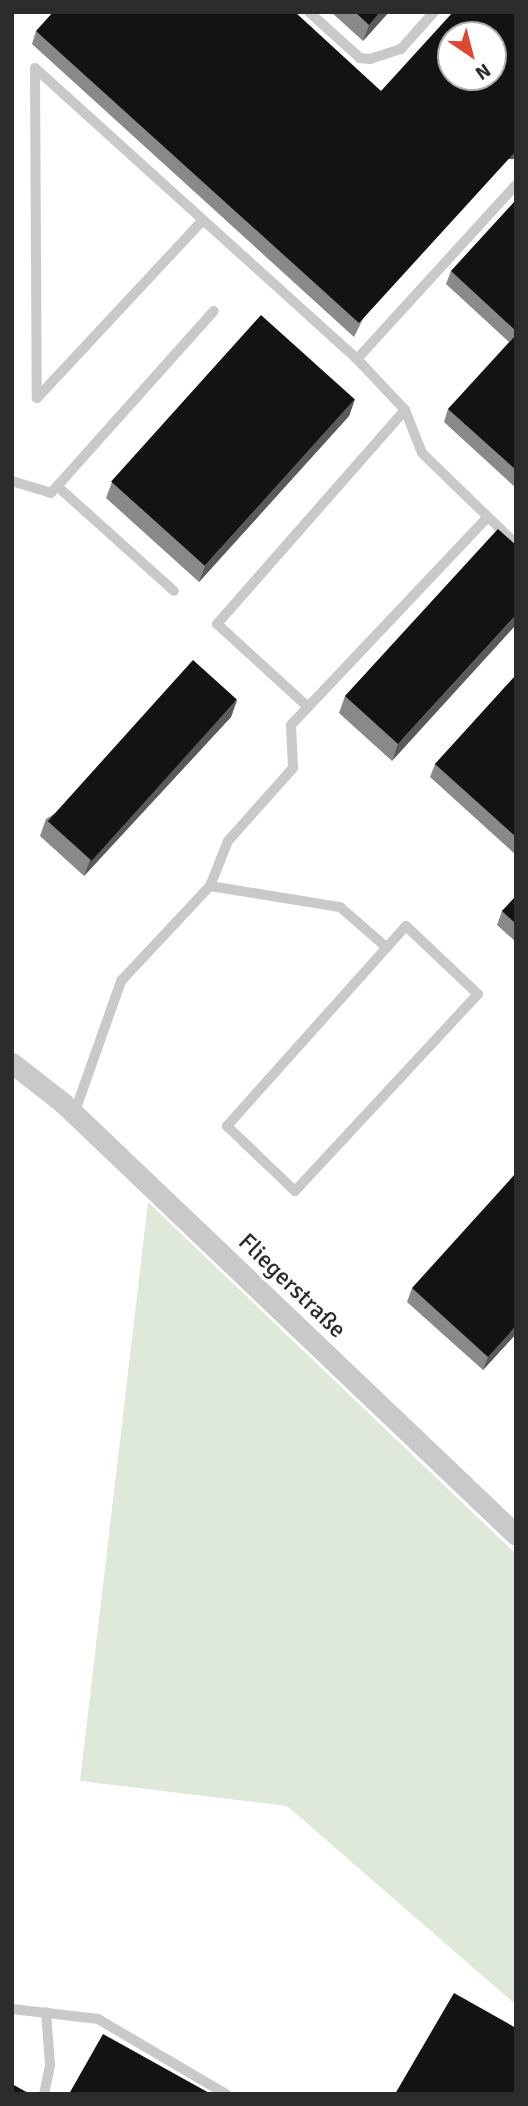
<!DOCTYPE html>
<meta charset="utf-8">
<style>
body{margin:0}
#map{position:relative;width:528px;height:2106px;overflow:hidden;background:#fff;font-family:Signika,sans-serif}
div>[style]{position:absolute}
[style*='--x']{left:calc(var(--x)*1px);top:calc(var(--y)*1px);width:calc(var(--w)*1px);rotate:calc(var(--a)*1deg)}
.green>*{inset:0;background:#dfe9d9}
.lane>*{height:10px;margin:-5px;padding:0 5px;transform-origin:5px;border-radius:5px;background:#c9c9c9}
.street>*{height:21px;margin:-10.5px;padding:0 10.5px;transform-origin:10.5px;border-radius:10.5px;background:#c9c9c9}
.wall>*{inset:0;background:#898989}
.shaded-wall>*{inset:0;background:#5a5a5a;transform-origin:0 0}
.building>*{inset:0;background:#131313;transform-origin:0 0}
span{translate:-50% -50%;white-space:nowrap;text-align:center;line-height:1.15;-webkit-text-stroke:7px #fff;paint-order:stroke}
.street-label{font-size:24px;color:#2c2c2c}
.frame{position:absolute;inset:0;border:14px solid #2c2c2c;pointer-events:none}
.north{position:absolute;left:437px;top:21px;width:70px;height:70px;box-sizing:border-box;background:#fff;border:2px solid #ababab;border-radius:50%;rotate:145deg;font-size:19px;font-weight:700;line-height:28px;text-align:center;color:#2c2c2c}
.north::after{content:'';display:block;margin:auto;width:24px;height:32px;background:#de4833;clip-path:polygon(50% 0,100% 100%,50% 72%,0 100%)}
</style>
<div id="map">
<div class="green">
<i style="clip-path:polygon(148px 1202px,516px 1554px,516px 2005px,287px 1806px,80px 1781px)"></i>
</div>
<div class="lane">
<i style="--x:309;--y:12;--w:69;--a:42"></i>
<i style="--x:360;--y:58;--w:10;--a:6"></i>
<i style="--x:370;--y:59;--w:33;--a:-18"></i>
<i style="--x:401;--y:49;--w:50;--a:-48.3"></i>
<i style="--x:35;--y:68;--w:434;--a:42.1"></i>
<i style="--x:357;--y:359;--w:70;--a:46.7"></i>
<i style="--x:405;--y:410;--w:46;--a:68.4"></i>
<i style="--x:422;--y:453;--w:131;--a:44.1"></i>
<i style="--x:35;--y:68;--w:330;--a:89.7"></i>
<i style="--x:37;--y:398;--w:243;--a:-47"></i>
<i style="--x:357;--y:359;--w:236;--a:-47.6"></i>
<i style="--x:12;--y:481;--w:41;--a:17.1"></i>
<i style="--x:51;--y:493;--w:244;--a:-48.2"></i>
<i style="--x:57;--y:486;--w:157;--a:41.9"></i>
<i style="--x:308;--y:707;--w:123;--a:-137.6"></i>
<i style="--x:217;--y:624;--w:285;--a:-48.7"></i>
<i style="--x:210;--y:886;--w:132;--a:9.2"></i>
<i style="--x:340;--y:907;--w:61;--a:41"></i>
<i style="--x:406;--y:926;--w:99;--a:43.4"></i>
<i style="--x:478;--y:994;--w:269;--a:132.9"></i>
<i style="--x:295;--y:1191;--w:94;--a:-136.3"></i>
<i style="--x:227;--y:1126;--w:268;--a:-48.2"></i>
<i style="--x:74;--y:1114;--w:141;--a:-70.5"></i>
<i style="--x:121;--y:981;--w:130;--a:-46.9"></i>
<i style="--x:210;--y:886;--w:48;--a:-68.2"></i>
<i style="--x:228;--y:841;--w:98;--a:-48.3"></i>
<i style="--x:293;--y:768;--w:43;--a:-92.7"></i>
<i style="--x:291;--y:725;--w:286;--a:-46.6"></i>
<i style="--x:12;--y:2009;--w:87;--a:6.6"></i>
<i style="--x:98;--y:2019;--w:148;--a:30.4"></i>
<i style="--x:44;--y:2094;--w:30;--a:-78"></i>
<i style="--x:50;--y:2065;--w:53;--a:-94.3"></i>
</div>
<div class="street">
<i style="--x:12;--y:1063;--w:65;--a:38.1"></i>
<i style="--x:63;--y:1103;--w:626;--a:43.64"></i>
</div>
<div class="wall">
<i style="clip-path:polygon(331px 12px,389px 12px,363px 41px)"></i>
<i style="clip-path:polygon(516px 12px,354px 337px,32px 44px,36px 31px,381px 91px)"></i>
<i style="clip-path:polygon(516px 200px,516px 488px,444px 422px,448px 409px,509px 342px,446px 284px,451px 271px)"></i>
<i style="clip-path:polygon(355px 399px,349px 416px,199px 582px,106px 498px,112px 482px)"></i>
<i style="clip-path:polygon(498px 529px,392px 761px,339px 713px,345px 696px)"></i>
<i style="clip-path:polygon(516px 675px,516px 855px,430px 777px,435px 764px)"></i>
<i style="clip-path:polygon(237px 700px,231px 717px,84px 876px,40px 836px,46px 819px)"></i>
<i style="clip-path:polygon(516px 896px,516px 942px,497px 925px,502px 911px)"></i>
<i style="clip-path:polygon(412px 1288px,516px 1334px,483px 1370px,407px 1302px)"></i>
</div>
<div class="shaded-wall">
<i style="clip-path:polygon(380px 12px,389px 12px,363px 41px,369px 25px)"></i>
<i style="left:516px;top:151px;width:8px;height:233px;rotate:90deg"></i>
<i style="clip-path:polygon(355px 399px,349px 416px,199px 582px,205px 566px)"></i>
<i style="clip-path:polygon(516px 615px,516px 625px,392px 761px,398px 744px)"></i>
<i style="clip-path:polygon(237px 700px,231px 717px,84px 876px,90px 860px)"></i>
<i style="clip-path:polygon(516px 1326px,516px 1334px,483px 1370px,488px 1357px)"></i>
</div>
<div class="building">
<i style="clip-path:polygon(evenodd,53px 12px,295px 12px,381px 91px,453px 12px,516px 12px,516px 151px,359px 323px,36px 31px,53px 12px,451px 35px,493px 35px,493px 77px,451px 77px,451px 35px)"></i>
<i style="clip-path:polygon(355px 12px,380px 12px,369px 25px)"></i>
<i style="clip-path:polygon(516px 200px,516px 331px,451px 271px)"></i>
<i style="left:261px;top:315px;width:126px;height:224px;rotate:42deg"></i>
<i style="clip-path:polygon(516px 335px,516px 470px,448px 409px)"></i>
<i style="clip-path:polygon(498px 529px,516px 545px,516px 615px,398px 744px,345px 696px)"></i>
<i style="left:193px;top:660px;width:59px;height:217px;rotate:42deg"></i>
<i style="clip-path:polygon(516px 675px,516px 837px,435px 764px)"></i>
<i style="clip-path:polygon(516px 896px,516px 924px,502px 911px)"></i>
<i style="clip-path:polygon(516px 1173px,516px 1326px,488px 1357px,412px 1288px)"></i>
<i style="clip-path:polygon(454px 1993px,516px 2028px,516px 2094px,395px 2094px)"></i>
<i style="clip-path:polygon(103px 2034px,211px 2094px,69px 2094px)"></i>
<i style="clip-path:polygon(12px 2084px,30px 2094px,12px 2094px)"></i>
</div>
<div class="street-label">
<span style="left:292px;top:1286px;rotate:44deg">Fliegerstraße</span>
</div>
<div class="frame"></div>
<div class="north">N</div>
</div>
